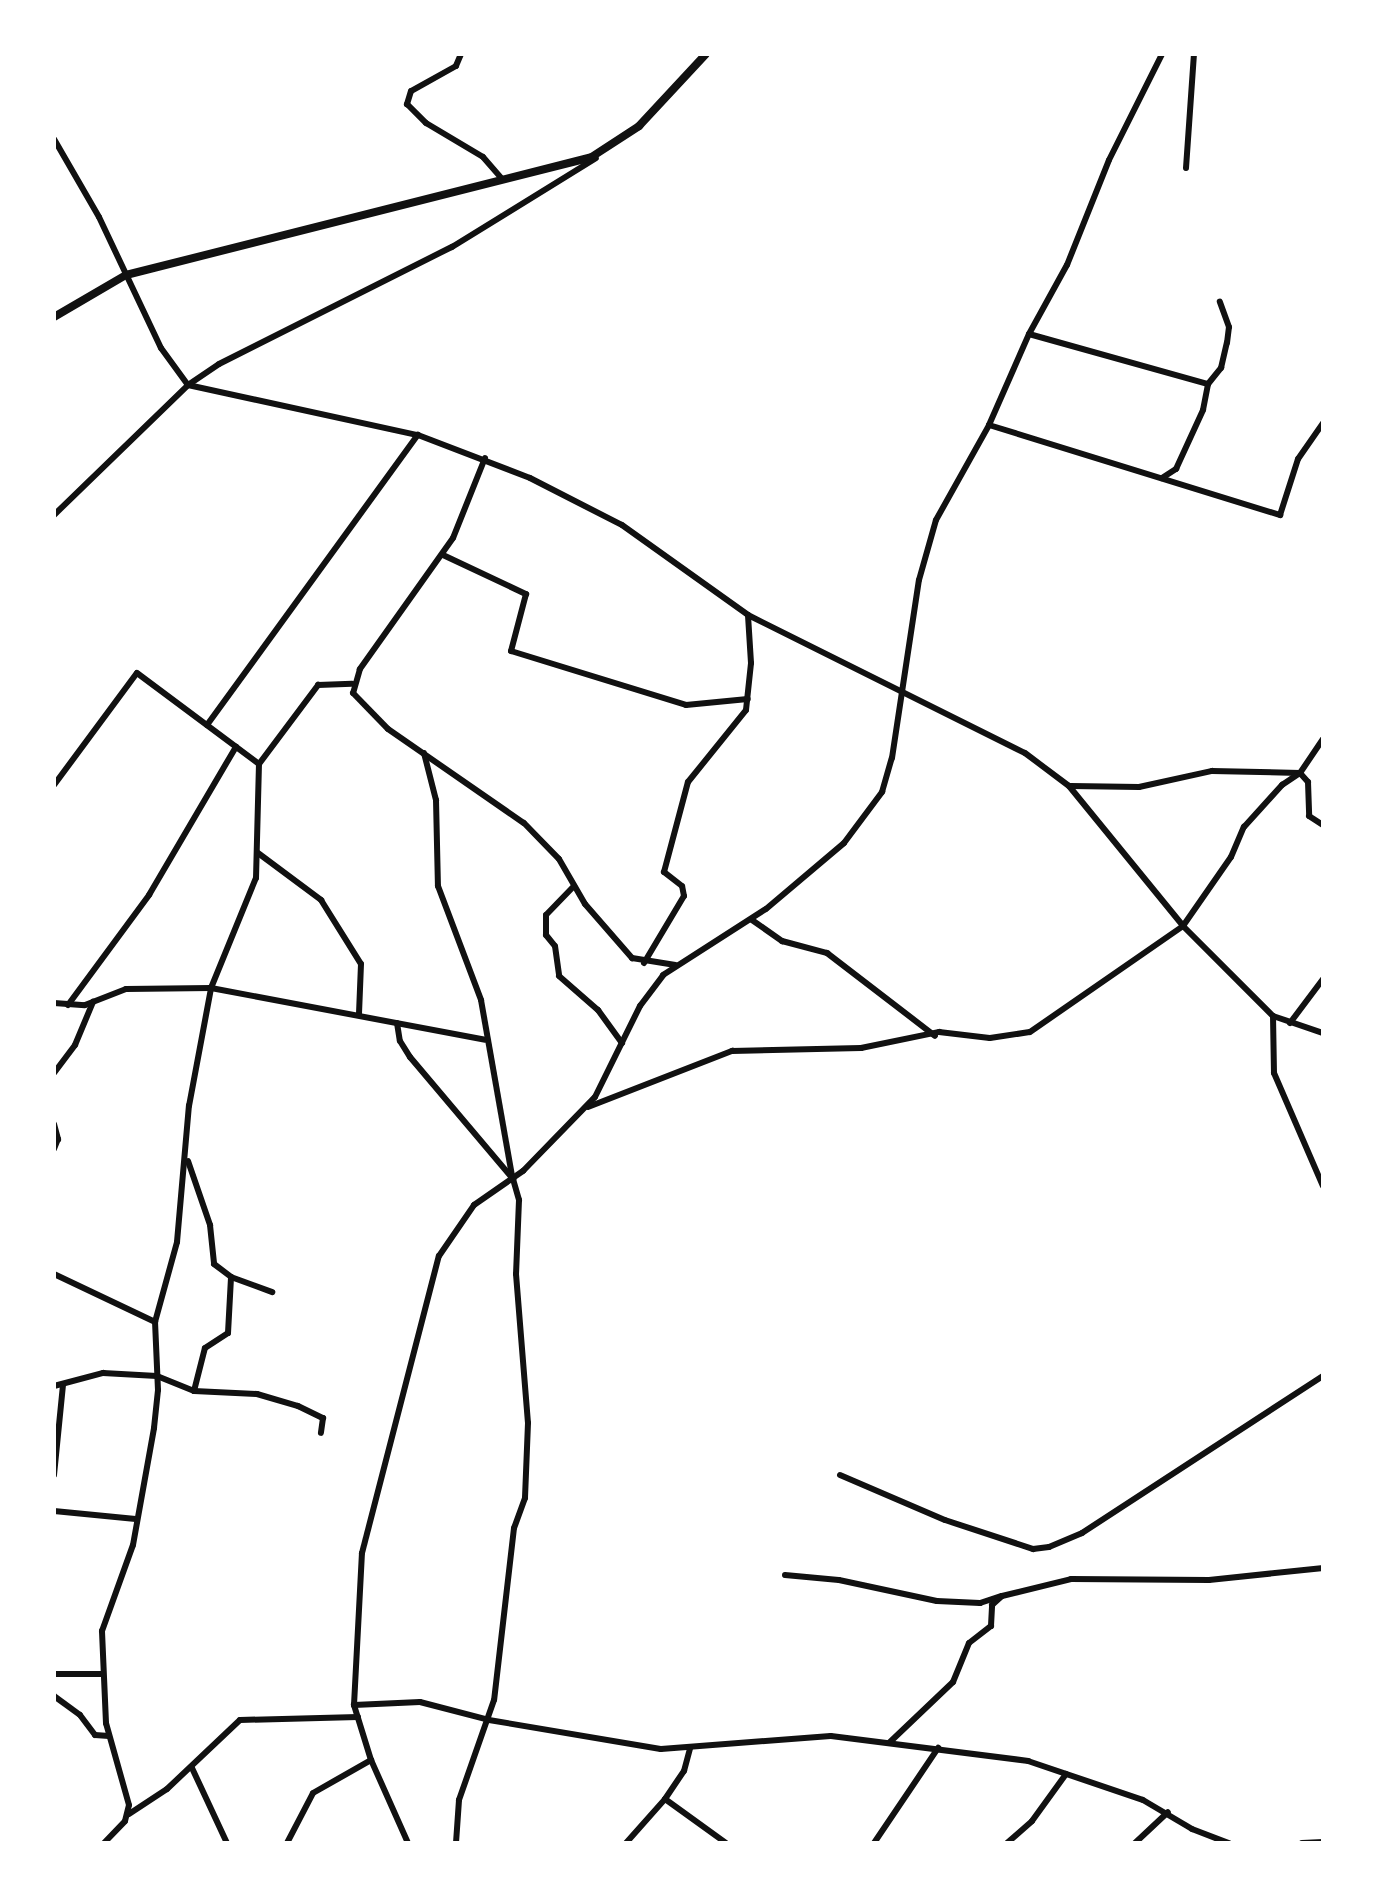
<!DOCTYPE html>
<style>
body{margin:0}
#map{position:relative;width:1377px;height:1897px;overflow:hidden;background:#fff;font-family:Arial,sans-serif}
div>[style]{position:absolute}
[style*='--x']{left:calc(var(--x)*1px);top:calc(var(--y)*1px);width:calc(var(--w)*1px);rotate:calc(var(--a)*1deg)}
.minor>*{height:6px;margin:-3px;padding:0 3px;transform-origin:3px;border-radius:3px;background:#111}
.tertiary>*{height:8px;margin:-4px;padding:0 4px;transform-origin:4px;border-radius:4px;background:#111}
span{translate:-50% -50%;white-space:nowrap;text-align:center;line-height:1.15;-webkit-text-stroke:8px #fff;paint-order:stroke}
.frame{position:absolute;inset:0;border:56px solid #fff;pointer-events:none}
</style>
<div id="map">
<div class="minor">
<i style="--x:461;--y:54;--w:13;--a:113"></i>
<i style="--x:456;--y:66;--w:51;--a:150.9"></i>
<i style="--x:411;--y:91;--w:14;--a:107"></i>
<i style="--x:407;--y:104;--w:27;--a:45"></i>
<i style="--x:426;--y:123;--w:66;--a:30.8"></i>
<i style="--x:483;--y:157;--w:30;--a:49"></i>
<i style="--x:54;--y:139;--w:90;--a:60"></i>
<i style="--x:99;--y:217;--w:145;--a:64.7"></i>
<i style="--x:161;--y:348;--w:46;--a:53.9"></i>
<i style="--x:188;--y:385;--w:235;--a:12.3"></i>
<i style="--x:418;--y:435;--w:120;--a:21"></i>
<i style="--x:530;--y:478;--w:103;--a:27.1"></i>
<i style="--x:622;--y:525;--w:155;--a:35.5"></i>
<i style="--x:748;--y:615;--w:309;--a:26.5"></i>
<i style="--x:1025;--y:753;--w:55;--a:36.9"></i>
<i style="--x:1069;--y:786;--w:181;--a:50.8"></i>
<i style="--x:1183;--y:926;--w:127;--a:45"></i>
<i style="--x:1273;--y:1016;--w:53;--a:18.8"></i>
<i style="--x:1186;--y:168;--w:114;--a:-86"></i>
<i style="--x:1029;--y:334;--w:186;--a:15.6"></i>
<i style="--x:1208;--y:384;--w:21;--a:-51"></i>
<i style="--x:1221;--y:368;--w:26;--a:-77"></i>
<i style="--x:1227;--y:343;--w:16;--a:-83"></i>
<i style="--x:1229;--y:327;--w:27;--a:-110"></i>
<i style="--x:989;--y:425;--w:305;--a:17.2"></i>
<i style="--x:1280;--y:515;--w:59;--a:-72.2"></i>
<i style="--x:1298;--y:459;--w:44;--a:-55.2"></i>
<i style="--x:485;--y:458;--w:86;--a:111.8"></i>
<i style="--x:453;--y:538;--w:161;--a:125.4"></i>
<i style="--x:360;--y:669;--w:25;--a:106"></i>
<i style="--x:353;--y:693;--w:50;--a:45.8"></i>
<i style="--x:388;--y:729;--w:165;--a:34.7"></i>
<i style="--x:524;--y:823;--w:50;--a:45.8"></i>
<i style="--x:559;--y:859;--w:52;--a:60"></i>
<i style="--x:585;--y:904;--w:72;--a:49"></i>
<i style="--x:632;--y:958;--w:44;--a:9.2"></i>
<i style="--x:1162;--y:478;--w:17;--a:-33"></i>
<i style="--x:1176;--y:469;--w:65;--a:-65.4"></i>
<i style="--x:1203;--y:410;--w:26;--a:-79"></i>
<i style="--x:54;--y:515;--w:187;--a:-44.1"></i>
<i style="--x:188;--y:385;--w:37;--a:-34"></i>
<i style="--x:219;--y:364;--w:261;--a:-26.7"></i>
<i style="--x:452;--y:247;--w:169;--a:-31.7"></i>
<i style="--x:443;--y:555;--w:92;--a:25.2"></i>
<i style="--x:526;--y:594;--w:59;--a:104.7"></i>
<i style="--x:511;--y:651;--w:183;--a:17.1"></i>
<i style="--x:686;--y:705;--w:62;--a:-5.5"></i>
<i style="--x:207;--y:725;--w:359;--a:-54"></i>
<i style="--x:424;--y:753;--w:49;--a:75.7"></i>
<i style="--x:436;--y:800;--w:86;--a:88.7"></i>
<i style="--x:438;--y:886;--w:122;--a:69.3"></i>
<i style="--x:481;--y:1000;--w:178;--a:80"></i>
<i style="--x:54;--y:785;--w:139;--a:-53.5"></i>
<i style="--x:137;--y:673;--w:152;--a:36.7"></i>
<i style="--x:1071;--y:786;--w:68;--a:0.8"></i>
<i style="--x:1139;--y:787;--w:75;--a:-12.4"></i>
<i style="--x:1212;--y:771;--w:88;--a:1.3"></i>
<i style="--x:1300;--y:773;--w:12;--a:48"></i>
<i style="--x:1308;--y:782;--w:34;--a:88"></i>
<i style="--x:1309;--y:816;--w:17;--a:33"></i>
<i style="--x:258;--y:853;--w:79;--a:36.7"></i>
<i style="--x:321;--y:900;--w:75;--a:58"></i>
<i style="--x:361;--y:964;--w:50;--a:92.3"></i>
<i style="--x:574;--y:886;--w:40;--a:134"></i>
<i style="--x:546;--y:915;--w:20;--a:90"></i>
<i style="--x:546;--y:935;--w:14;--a:51"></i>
<i style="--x:555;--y:946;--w:30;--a:82"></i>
<i style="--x:559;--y:976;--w:52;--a:41.1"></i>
<i style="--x:598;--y:1010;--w:41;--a:54"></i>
<i style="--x:752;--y:920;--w:37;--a:35"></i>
<i style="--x:782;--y:941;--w:47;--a:14.9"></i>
<i style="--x:827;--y:953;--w:136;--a:37.5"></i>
<i style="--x:644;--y:963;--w:78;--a:-59.2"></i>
<i style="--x:684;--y:896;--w:10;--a:-101"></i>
<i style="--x:682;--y:886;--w:23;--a:-142"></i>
<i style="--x:664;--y:872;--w:93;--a:-75.1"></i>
<i style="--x:688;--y:782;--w:92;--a:-51.1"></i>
<i style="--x:746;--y:710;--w:47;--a:-83.9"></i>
<i style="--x:751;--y:663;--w:48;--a:-93.6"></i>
<i style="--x:54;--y:1003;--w:31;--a:4"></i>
<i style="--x:85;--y:1005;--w:44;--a:-21.3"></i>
<i style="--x:126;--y:989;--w:85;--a:-0.7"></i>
<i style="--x:211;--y:988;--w:279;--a:10.7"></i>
<i style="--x:68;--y:1005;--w:137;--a:-53.6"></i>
<i style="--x:149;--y:895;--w:172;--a:-59.6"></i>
<i style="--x:1273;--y:1016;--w:57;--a:89"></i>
<i style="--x:1274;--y:1073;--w:123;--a:66.6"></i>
<i style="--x:397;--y:1023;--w:18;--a:81"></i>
<i style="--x:400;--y:1041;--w:19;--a:58"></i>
<i style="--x:410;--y:1057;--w:160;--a:49.8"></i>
<i style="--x:513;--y:1179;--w:22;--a:74"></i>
<i style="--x:519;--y:1200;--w:74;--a:92.3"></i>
<i style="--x:516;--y:1274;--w:149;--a:85.4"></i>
<i style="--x:528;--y:1423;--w:75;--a:92.3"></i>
<i style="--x:525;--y:1498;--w:32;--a:110"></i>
<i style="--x:514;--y:1528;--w:173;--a:96.6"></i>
<i style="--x:494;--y:1700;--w:106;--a:109.3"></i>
<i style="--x:459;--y:1800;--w:43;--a:94"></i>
<i style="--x:1290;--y:1023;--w:55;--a:-53.1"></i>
<i style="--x:54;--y:1073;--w:35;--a:-53"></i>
<i style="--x:75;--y:1045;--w:47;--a:-67.3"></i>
<i style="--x:588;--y:1107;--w:155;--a:-21.3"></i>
<i style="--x:732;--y:1051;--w:129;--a:-1.3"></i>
<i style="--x:861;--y:1048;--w:80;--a:-11.6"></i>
<i style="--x:939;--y:1032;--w:51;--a:6.7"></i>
<i style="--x:990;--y:1038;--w:40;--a:-8.5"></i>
<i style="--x:1030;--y:1032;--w:186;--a:-34.7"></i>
<i style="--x:1183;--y:926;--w:84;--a:-55.2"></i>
<i style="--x:1231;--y:857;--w:33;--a:-67"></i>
<i style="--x:1244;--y:827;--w:57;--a:-47.9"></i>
<i style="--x:1282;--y:785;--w:22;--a:-34"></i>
<i style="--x:1300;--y:773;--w:41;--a:-55.9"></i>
<i style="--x:54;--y:1124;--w:16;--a:75"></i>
<i style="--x:58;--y:1139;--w:11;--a:112"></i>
<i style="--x:188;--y:1161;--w:68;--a:71"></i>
<i style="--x:210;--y:1225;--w:39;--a:84"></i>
<i style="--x:214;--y:1264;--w:21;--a:37"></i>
<i style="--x:231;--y:1277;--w:44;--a:20.1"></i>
<i style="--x:54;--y:1274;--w:112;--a:25.4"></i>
<i style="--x:54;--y:1386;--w:51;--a:-14.9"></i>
<i style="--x:103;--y:1373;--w:54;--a:3.2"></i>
<i style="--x:157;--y:1376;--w:40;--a:22"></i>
<i style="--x:194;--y:1391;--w:63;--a:2.7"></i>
<i style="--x:257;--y:1394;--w:43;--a:16.3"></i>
<i style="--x:298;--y:1406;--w:28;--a:26"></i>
<i style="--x:323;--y:1418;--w:15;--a:98"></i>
<i style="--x:194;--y:1391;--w:44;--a:-75.7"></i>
<i style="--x:205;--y:1348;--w:27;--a:-33"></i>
<i style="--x:228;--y:1333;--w:56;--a:-86.9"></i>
<i style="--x:54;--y:1475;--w:90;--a:-84.3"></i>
<i style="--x:840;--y:1475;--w:114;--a:23.2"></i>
<i style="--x:945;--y:1520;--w:93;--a:18.2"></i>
<i style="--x:1033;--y:1549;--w:16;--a:-7"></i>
<i style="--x:1049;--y:1547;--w:36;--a:-23"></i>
<i style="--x:1082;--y:1533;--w:288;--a:-33.1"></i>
<i style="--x:54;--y:1511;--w:82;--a:5.6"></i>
<i style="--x:785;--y:1575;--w:54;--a:5.3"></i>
<i style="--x:839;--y:1580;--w:100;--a:12.1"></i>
<i style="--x:937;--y:1601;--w:43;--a:2.7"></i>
<i style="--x:980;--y:1603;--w:22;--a:-18"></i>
<i style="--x:54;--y:1674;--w:49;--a:0"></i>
<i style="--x:54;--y:1696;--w:32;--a:36"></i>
<i style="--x:80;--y:1715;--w:25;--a:53"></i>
<i style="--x:95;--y:1735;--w:14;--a:4"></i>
<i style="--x:354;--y:1705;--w:66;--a:-2.6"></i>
<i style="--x:420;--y:1702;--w:71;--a:14.6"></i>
<i style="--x:489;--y:1720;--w:174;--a:9.6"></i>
<i style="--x:661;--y:1749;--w:170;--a:-4.4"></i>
<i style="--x:831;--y:1736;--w:199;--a:7.2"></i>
<i style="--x:1028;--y:1761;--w:121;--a:18.7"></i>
<i style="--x:1143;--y:1800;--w:57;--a:30.6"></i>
<i style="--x:1192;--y:1829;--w:40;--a:21"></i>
<i style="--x:890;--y:1742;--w:87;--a:-43.6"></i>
<i style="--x:953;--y:1682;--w:42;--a:-67.7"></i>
<i style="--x:969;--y:1643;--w:28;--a:-38"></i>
<i style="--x:991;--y:1626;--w:21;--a:-87"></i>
<i style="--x:992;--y:1605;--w:13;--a:-42"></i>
<i style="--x:1002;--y:1596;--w:71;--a:-13.8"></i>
<i style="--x:1071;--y:1579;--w:138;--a:0.4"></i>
<i style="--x:1209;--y:1580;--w:115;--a:-6"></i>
<i style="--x:192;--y:1768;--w:83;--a:65"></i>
<i style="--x:665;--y:1799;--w:75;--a:35.8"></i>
<i style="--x:129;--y:1814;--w:45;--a:-33.3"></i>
<i style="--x:167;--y:1789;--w:100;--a:-43.4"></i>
<i style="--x:240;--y:1720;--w:118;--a:-1.5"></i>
<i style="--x:104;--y:1843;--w:30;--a:-46"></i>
<i style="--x:125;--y:1821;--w:16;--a:-76"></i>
<i style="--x:129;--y:1805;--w:85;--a:-105.7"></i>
<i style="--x:106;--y:1723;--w:92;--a:-92.5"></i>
<i style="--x:102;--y:1631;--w:91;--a:-70.2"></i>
<i style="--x:133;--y:1545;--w:119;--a:-79.8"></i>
<i style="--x:154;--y:1428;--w:38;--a:-84"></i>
<i style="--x:158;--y:1390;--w:68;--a:-92.5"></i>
<i style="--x:155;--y:1322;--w:83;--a:-74.6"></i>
<i style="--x:177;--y:1242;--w:137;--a:-85"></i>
<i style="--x:189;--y:1106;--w:120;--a:-79.4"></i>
<i style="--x:211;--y:988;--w:119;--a:-67.8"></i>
<i style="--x:256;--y:878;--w:114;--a:-88.5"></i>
<i style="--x:259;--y:764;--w:99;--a:-53.2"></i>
<i style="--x:318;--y:685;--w:34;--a:-2"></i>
<i style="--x:287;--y:1843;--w:56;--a:-62.5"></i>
<i style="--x:313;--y:1793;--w:67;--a:-29.6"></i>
<i style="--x:408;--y:1843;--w:91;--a:-114"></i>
<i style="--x:371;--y:1760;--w:58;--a:-107.2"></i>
<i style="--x:354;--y:1705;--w:152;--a:-87"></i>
<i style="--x:362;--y:1553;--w:307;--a:-75.5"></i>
<i style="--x:439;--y:1256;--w:62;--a:-55.5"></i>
<i style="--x:474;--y:1205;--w:60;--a:-34.8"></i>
<i style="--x:523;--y:1171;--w:103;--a:-45.8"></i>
<i style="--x:595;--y:1097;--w:102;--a:-63.7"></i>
<i style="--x:640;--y:1006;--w:39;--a:-53"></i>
<i style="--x:663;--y:975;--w:122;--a:-32.7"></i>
<i style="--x:766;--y:909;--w:102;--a:-40.2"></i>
<i style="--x:844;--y:843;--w:64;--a:-53.3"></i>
<i style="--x:882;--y:792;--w:35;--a:-74"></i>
<i style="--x:892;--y:758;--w:180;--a:-81.4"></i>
<i style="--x:919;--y:580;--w:62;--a:-74.2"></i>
<i style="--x:936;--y:520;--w:109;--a:-60.8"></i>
<i style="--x:989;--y:425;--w:99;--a:-66.3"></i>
<i style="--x:1029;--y:334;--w:79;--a:-61.2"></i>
<i style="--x:1067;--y:265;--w:113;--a:-68.2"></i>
<i style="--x:1109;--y:160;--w:119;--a:-63.4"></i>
<i style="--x:626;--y:1843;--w:59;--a:-48.4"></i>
<i style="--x:665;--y:1799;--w:34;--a:-56"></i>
<i style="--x:684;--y:1771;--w:23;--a:-75"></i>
<i style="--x:874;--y:1843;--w:115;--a:-56"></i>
<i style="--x:1007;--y:1843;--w:33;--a:-41"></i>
<i style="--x:1032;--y:1821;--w:58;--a:-54.1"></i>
<i style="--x:1135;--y:1843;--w:45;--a:-43.2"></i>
<i style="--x:1302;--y:1843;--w:21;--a:-3"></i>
</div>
<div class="tertiary">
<i style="--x:54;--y:317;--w:83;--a:-30.3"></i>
<i style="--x:126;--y:275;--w:479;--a:-14.2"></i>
<i style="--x:590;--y:158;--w:59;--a:-33.1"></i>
<i style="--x:639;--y:126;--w:98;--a:-47.1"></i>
</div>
<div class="frame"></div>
</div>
